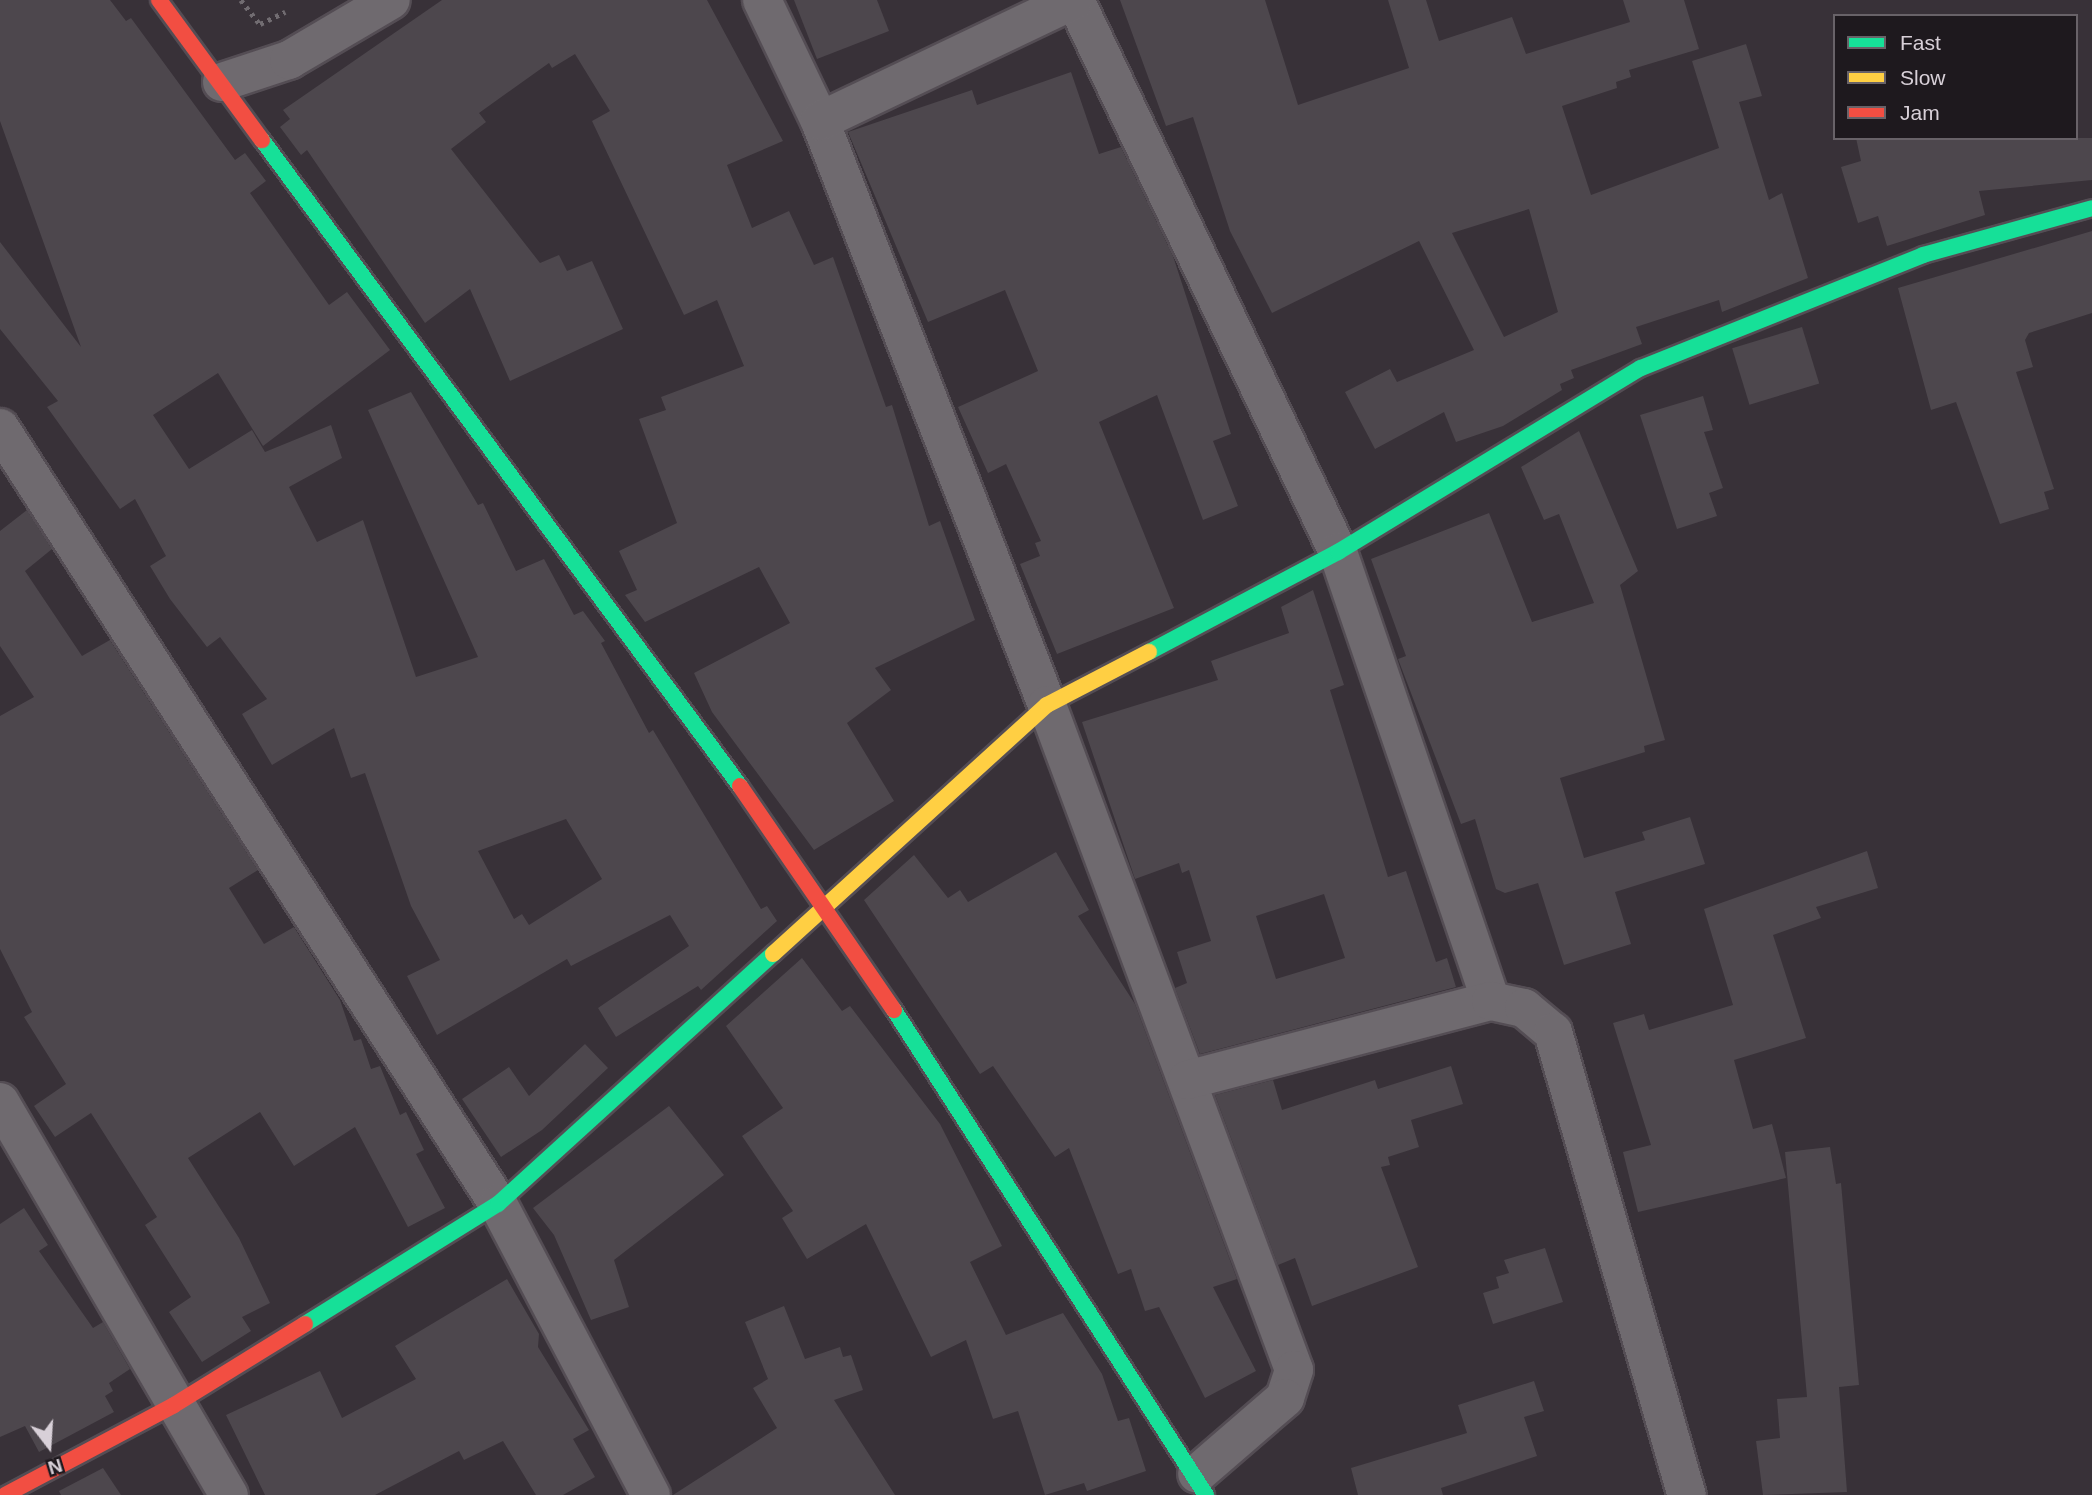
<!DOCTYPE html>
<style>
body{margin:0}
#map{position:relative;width:2092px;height:1495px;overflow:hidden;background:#383138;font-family:Arial,sans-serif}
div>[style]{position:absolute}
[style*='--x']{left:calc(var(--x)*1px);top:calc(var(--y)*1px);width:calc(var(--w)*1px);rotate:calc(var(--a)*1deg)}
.building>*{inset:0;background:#4d474d;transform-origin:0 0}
.path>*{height:4.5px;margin-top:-2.25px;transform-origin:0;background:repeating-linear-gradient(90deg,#716c71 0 3.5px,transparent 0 8.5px)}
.roads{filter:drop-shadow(2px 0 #544d54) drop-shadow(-2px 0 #544d54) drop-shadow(0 2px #544d54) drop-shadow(0 -2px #544d54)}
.street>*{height:38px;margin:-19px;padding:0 19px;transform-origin:19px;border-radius:19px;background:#6f6a6f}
.fast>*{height:16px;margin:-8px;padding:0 8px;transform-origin:8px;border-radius:8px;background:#16e098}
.slow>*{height:16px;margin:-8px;padding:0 8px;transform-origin:8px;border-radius:8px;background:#ffcf43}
.jam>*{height:16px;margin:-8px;padding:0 8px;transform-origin:8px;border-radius:8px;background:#f24e42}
span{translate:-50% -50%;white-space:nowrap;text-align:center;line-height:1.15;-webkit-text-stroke:5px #1e191e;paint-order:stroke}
.legend{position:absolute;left:1833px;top:14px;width:245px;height:126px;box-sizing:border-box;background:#1e191e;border:2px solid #686268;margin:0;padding:9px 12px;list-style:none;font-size:21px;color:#d8d0d8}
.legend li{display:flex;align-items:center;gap:14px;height:35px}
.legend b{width:35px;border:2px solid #686268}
.north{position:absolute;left:14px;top:1411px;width:70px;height:70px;-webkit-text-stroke:5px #1e191e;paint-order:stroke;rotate:163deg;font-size:19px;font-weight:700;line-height:28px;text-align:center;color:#d8d0d8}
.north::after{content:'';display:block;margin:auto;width:24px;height:32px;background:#d8d0d8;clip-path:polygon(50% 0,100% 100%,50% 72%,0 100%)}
</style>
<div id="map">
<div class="building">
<i style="clip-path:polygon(evenodd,0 0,110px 0,126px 21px,131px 18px,235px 160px,245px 153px,266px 181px,250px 193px,329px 305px,347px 292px,390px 350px,263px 446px,218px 373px,153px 415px,189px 469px,252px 430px,265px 452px,331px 425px,342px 458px,289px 487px,317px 542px,363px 520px,416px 677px,478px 657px,368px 410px,411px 392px,478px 505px,483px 503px,516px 571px,544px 559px,574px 615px,583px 611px,605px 641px,601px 643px,649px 733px,653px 730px,761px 909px,767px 906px,777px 921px,701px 990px,698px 986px,616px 1037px,598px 1008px,689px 946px,670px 915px,571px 966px,567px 959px,437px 1035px,407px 976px,440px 960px,411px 906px,365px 773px,351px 778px,334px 728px,272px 765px,242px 714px,267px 699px,220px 637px,207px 647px,170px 599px,150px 566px,166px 556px,135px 499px,120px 509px,47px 407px,58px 401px,0 329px,0 242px,81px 347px,0 121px,0 0,566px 819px,602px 879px,529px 925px,522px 914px,514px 919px,478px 851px,566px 819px)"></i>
<i style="clip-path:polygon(442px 0,707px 0,783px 141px,727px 165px,752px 228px,789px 211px,814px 265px,833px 257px,886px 407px,892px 405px,929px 526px,940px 521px,975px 620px,875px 668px,891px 690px,847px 723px,894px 801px,814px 850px,712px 712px,694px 673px,790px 623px,759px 567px,645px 622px,625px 595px,637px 590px,619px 551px,677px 523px,639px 419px,666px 410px,661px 397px,744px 366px,717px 300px,684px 315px,592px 121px,610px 111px,575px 54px,552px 68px,549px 63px,479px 113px,486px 122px,451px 149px,540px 263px,559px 255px,567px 271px,592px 261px,623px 329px,510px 381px,470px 289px,425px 323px,307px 150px,301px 155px,280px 127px,290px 119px,283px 110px)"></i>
<i style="clip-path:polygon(794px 0,877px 0,889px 31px,817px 59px)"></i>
<i style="clip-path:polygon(evenodd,1120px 0,1265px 0,1298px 105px,1409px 68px,1388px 0,1426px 0,1439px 41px,1512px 17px,1526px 54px,1630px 22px,1623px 0,1684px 0,1699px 49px,1629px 70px,1631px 77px,1616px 82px,1617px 88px,1562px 106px,1591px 195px,1719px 148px,1692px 61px,1746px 44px,1762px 96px,1739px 102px,1769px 200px,1782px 193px,1808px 278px,1722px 312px,1719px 300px,1636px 327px,1642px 344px,1571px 370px,1574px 378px,1560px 384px,1562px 390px,1503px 426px,1456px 442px,1444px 412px,1375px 449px,1345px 392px,1390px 369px,1397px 382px,1474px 350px,1419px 241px,1272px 313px,1230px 231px,1193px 117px,1166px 126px,1120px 0,1529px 209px,1558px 312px,1504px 337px,1452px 233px,1529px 209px)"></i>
<i style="clip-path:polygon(1071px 72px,1099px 154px,1121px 147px,1173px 256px,1231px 434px,1213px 441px,1238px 506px,1203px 520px,1157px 395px,1099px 422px,1174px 608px,1057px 654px,1020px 564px,1040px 556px,1035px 543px,1041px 541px,1006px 464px,988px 473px,958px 407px,1038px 371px,1005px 290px,928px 322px,848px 132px,972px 90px,977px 105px)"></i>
<i style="clip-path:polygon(1856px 138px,2092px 138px,2092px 180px,1979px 191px,1985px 215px,1887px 246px,1878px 216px,1858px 223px,1841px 167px,1861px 161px)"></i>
<i style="clip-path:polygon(2092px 231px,2092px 313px,2029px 333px,2025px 340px,2033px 367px,2016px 372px,2054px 489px,2044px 492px,2049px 509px,2000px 524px,1956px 402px,1931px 410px,1898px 288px)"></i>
<i style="left:1802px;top:327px;width:59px;height:73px;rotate:73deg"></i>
<i style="clip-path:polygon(1703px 396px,1713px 430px,1704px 432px,1723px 488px,1709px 493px,1717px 516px,1677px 529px,1640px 415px)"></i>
<i style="clip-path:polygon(1579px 431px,1638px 571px,1620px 585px,1665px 740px,1644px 746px,1645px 752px,1560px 778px,1584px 858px,1645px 840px,1642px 832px,1690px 817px,1705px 864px,1615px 892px,1631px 944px,1564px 965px,1538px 883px,1505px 893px,1496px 889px,1475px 819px,1461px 824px,1398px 659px,1406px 656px,1371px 559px,1489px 513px,1532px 622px,1594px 603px,1559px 514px,1544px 520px,1521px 467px)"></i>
<i style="clip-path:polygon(27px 510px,52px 549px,25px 571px,82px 656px,110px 640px,258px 870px,229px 888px,264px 944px,294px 927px,340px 1000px,354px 1041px,361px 1039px,371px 1069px,380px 1066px,400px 1115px,406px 1112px,424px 1150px,416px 1154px,445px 1208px,408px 1227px,355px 1127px,294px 1166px,260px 1112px,188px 1158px,239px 1238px,270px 1303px,242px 1317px,251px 1331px,202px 1362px,169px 1312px,191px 1297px,145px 1225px,157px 1217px,91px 1113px,55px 1137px,34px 1106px,66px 1084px,24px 1017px,32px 1012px,0 949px,0 716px,34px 697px,0 646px,0 531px)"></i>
<i style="clip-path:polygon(evenodd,1313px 590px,1344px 685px,1330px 690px,1388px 877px,1406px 871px,1436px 962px,1447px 958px,1456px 987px,1200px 1054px,1175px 988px,1187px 983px,1177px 952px,1211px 941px,1189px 870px,1182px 873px,1179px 863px,1135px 879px,1082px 722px,1218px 680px,1211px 661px,1289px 633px,1281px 607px,1313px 590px,1324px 894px,1345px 958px,1276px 979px,1256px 916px,1324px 894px)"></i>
<i style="clip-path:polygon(1867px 851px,1878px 888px,1816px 907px,1821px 918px,1773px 935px,1806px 1038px,1734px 1060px,1753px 1129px,1772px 1124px,1786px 1178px,1638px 1212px,1623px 1152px,1651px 1145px,1613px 1023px,1644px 1014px,1649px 1030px,1733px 1005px,1704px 909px)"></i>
<i style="clip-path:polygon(1056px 852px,1089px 910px,1078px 916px,1135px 1004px,1237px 1279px,1213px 1287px,1256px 1371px,1205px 1398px,1159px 1307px,1145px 1311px,1131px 1269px,1118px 1274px,1069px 1148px,1055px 1157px,993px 1066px,980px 1074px,864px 900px,914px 855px,948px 898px,960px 890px,968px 902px)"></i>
<i style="clip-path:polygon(802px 958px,842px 1011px,850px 1006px,940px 1124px,1002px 1246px,970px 1262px,1006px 1335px,1063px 1313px,1102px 1374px,1118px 1421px,1129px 1418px,1146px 1471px,1087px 1491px,1084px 1483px,1045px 1495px,1018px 1411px,993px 1419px,966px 1340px,931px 1357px,866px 1224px,807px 1259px,782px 1218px,793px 1211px,742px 1136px,783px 1108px,726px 1026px)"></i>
<i style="clip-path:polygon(585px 1044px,608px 1068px,542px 1130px,501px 1157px,462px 1099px,509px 1067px,529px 1096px)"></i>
<i style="clip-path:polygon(1451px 1066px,1463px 1104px,1411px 1120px,1419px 1147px,1388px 1157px,1390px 1165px,1381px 1167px,1418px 1267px,1312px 1306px,1295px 1258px,1278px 1265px,1215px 1095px,1273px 1080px,1282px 1110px,1375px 1080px,1378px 1089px)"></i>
<i style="clip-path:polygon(669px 1106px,724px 1175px,614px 1260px,629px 1307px,591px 1320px,554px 1235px,533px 1208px)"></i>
<i style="clip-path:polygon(1830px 1147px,1836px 1184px,1841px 1183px,1859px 1385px,1839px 1387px,1847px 1492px,1763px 1495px,1756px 1441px,1780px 1438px,1777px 1399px,1807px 1397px,1785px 1152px)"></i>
<i style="clip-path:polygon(24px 1208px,48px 1245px,39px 1251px,93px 1328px,103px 1322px,130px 1369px,109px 1383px,113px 1391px,105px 1396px,114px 1412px,39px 1452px,25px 1426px,0 1437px,0 1224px)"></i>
<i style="clip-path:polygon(1545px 1248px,1563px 1302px,1493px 1324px,1483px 1293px,1499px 1288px,1496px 1277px,1509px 1273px,1504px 1260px)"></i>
<i style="clip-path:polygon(507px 1279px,539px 1334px,538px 1347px,589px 1430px,573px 1439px,595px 1477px,563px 1495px,536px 1495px,503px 1441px,464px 1460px,459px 1451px,375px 1495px,265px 1495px,226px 1415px,320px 1371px,342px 1418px,416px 1379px,395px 1346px)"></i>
<i style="clip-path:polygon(784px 1306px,805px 1359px,840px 1347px,843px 1357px,851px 1355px,863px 1390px,834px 1400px,895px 1495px,673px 1495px,777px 1428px,753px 1388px,768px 1379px,745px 1322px)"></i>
<i style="clip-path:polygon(1534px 1381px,1544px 1411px,1524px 1417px,1537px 1456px,1441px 1488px,1443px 1495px,1358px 1495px,1351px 1468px,1467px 1433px,1458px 1405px)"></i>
<i style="clip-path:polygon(103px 1468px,121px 1495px,61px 1495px,59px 1491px)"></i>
</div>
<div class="path">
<i style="--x:241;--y:0;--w:31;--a:52"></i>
<i style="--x:260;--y:24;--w:28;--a:-26"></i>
</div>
<div class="roads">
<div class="street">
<i style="--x:762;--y:0;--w:134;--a:64.4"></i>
<i style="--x:820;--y:121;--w:627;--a:68.76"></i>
<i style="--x:1047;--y:705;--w:709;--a:69.62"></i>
<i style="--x:1294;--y:1370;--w:29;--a:108"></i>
<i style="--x:1285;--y:1398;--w:116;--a:139.2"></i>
<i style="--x:1075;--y:0;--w:611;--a:64.52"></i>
<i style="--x:1338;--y:552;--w:474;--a:71.2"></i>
<i style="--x:222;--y:82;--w:71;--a:-18.2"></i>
<i style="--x:289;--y:60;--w:118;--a:-30.5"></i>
<i style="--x:820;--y:121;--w:281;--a:-25.5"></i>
<i style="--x:0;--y:428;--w:922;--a:57.31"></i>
<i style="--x:498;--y:1204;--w:329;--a:62.3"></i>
<i style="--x:1187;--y:1080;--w:314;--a:-14.6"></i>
<i style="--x:1491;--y:1001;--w:34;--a:12"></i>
<i style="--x:1524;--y:1008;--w:38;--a:40"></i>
<i style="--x:1553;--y:1032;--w:482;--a:73.9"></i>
<i style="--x:0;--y:1102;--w:455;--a:59.8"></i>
</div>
<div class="fast">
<i style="--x:262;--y:140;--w:804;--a:53.5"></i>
<i style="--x:1149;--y:652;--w:214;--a:-27.9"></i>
<i style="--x:1338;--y:552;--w:354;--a:-31.3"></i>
<i style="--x:1641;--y:368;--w:304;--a:-21.8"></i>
<i style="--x:1923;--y:255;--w:175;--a:-15.5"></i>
<i style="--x:894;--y:1010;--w:577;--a:57.25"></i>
<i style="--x:305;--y:1324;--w:227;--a:-31.9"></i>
<i style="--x:498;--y:1204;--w:372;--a:-42.3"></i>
</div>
<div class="slow">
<i style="--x:773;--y:954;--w:370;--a:-42.3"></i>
<i style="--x:1047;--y:705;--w:115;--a:-27.5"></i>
</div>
<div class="jam">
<i style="--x:159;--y:0;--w:174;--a:53.7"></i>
<i style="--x:740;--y:786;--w:272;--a:55.5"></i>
<i style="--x:5;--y:1495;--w:191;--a:-28"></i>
<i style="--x:174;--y:1405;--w:154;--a:-31.7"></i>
</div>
</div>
<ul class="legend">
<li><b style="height:9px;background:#16e098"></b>Fast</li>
<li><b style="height:9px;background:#ffcf43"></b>Slow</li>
<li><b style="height:9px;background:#f24e42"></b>Jam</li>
</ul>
<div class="north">N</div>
</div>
